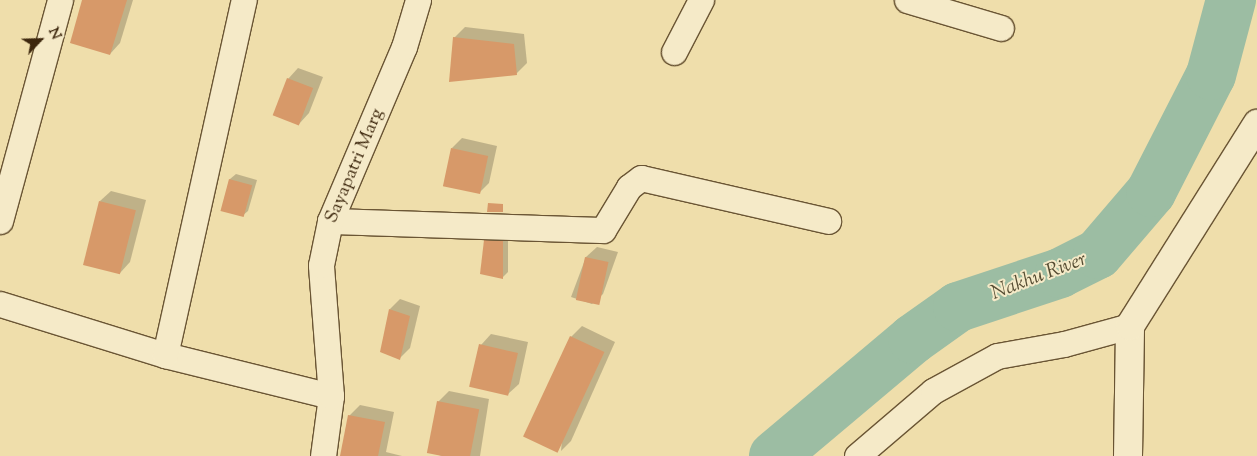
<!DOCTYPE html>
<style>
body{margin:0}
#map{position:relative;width:1257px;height:456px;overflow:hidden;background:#efdeab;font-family:"Sorts Mill Goudy",serif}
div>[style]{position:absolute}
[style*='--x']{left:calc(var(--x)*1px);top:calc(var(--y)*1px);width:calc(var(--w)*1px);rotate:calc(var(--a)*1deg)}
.shadow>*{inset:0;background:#0003}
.river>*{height:50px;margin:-25px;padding:0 25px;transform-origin:25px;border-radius:25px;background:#9cbda3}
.building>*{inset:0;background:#d79969;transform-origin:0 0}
.roads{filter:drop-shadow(1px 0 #6a5534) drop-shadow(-1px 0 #6a5534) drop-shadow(0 1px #6a5534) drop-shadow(0 -1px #6a5534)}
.street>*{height:25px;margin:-12.5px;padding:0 12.5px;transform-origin:12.5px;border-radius:12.5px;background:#f5eac8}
.secondary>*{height:28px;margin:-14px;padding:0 14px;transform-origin:14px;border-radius:14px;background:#f5eac8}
span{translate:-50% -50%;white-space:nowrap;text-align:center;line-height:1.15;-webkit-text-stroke:4px #f5eac8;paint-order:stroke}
.street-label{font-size:19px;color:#3d270d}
.water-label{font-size:20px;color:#554c32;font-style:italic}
.north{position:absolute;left:15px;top:15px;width:50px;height:50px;-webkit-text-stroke:4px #f5eac8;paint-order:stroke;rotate:66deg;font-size:14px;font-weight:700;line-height:20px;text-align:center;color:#3d270d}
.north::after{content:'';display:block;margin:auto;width:18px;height:22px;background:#3d270d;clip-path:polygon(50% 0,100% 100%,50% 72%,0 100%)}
</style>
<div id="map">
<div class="shadow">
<i style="clip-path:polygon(83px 0,133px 0,120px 43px,110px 54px)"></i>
<i style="clip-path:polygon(465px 27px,524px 34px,527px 63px,516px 74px,454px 38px)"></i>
<i style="clip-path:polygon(298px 68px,323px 77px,309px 113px,299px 124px,288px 79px)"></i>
<i style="clip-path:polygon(462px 138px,497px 146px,489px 183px,479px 193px,452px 148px)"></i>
<i style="clip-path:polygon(236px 174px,257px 180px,248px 211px,242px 216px,222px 210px,230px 179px)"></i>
<i style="clip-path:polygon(111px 191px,146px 200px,130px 262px,120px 273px,100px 201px)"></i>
<i style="clip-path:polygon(491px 236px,508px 236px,508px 272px,503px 277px,485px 241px)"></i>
<i style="clip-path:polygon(597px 247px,618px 252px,603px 294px,592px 304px,571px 297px,586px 257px)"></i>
<i style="clip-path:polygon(400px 299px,420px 306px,410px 348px,400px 358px,390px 309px)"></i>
<i style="clip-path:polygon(582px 326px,615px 342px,571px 441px,561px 451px,571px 337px)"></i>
<i style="clip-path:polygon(491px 334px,528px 342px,519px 384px,508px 394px,481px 345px)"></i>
<i style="clip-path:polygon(449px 391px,489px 399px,480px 456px,442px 456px,430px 452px,438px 402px)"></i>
<i style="clip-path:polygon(360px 405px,394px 412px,386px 452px,402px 456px,341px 456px,349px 416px)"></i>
</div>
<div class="river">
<i style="--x:774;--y:456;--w:182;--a:-40.1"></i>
<i style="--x:913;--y:339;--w:55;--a:-35.4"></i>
<i style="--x:958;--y:307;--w:108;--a:-18.4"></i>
<i style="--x:1060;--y:273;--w:42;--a:-26.6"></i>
<i style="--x:1098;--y:254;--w:82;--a:-49.5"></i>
<i style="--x:1151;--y:192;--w:131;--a:-62.9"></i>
<i style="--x:1211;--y:75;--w:78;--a:-75.1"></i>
</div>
<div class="building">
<i style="clip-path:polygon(82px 0,127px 0,110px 55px,70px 43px)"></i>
<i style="clip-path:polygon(453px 37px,514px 44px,517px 75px,449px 82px)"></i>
<i style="left:287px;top:78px;width:28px;height:40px;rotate:21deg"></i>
<i style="left:451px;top:148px;width:38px;height:39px;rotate:12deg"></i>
<i style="left:229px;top:179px;width:24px;height:33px;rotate:15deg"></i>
<i style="left:99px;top:201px;width:38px;height:66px;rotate:14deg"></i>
<i style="clip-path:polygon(488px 203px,503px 204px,503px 212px,487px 212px)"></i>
<i style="clip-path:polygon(484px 240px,503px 241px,503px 279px,480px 274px)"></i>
<i style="left:585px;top:257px;width:24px;height:44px;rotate:12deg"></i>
<i style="clip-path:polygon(389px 309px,410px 316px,400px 360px,380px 352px)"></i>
<i style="left:570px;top:336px;width:38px;height:111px;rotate:25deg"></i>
<i style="left:479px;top:344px;width:40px;height:44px;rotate:13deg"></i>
<i style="left:437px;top:401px;width:43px;height:53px;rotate:11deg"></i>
<i style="clip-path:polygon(348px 415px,385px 422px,378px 456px,340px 456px)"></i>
</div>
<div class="roads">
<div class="street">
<i style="--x:907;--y:0;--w:98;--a:16.6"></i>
<i style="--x:674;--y:52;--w:59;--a:-62.6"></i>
<i style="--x:0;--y:221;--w:229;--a:-74.8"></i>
<i style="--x:330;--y:221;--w:273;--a:1.9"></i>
<i style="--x:603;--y:230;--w:50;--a:-58.8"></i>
<i style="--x:629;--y:187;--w:15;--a:-37"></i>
<i style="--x:641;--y:178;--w:192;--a:12.9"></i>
<i style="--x:0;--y:304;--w:173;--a:17.2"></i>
<i style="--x:165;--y:355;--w:171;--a:13.9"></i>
<i style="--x:165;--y:355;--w:364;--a:-77.5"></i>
<i style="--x:323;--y:456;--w:61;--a:-82.4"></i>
<i style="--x:331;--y:396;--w:131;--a:-94.4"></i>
<i style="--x:321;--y:265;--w:45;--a:-78.4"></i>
<i style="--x:330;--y:221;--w:189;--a:-67"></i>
<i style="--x:404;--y:47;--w:49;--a:-73.4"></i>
<i style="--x:857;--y:456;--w:100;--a:-40.5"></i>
<i style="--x:933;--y:391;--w:73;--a:-28.7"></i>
<i style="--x:997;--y:356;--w:68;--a:-10.2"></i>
<i style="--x:1064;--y:344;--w:68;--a:-15.3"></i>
</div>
<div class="secondary">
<i style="--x:1128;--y:456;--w:130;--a:-89.1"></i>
<i style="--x:1130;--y:326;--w:239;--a:-57.8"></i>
</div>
</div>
<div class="street-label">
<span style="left:355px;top:166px;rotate:-67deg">Sayapatri Marg</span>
</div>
<div class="water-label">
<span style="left:1039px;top:277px;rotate:-21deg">Nakhu River</span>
</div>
<div class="north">N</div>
</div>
